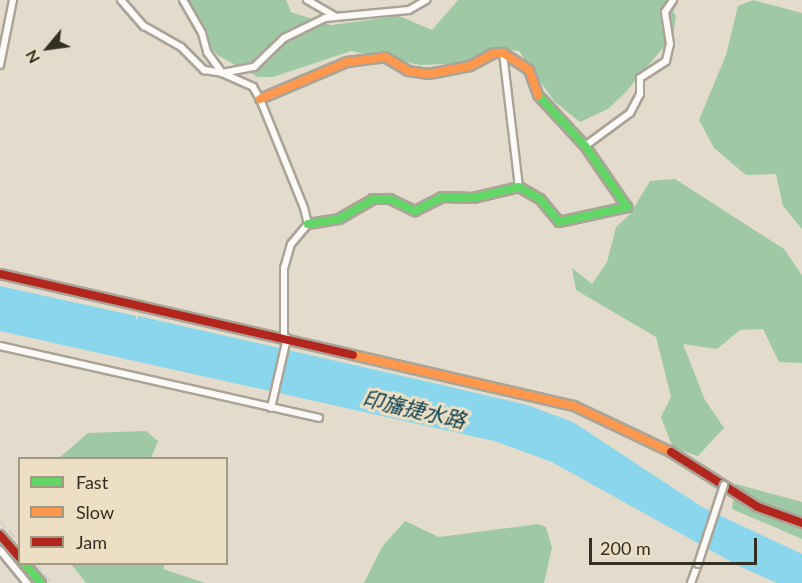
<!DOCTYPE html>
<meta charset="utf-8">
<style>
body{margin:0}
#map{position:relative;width:802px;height:583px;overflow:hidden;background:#e3dccc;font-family:Lato,"Noto Sans JP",sans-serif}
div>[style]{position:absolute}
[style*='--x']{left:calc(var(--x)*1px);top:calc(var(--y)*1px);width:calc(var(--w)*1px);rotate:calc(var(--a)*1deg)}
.forest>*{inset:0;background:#9ec9a4}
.water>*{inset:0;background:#8ad6ed}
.roads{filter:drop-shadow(2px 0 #aaa498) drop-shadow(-2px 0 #aaa498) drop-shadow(0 2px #aaa498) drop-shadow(0 -2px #aaa498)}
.street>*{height:6px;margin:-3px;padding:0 3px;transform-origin:3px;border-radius:3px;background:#fbfaf7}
.fast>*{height:8px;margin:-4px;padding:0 4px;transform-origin:4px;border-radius:4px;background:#63d668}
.slow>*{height:8px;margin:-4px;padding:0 4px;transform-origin:4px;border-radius:4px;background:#ff974d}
.jam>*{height:8px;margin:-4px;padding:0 4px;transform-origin:4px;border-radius:4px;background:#b3261e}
.rail>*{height:1.5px;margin-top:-0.75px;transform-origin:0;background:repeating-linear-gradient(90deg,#d2d0cb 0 9px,transparent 0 13.5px)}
.bridges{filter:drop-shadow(2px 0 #aaa498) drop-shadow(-2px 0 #aaa498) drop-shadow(0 2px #aaa498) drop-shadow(0 -2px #aaa498)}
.street-bridge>*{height:6px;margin:-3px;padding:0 3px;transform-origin:3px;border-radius:3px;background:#fbfaf7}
span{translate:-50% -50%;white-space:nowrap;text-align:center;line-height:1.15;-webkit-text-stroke:6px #ecdfc3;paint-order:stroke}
.water-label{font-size:21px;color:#0e4051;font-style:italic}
.legend{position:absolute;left:18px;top:457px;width:210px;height:108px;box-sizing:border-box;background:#ecdfc3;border:2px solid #a29983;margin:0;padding:8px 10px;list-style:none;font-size:18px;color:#342f24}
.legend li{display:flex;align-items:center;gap:12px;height:30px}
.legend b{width:30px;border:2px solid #a29983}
.north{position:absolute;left:18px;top:18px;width:60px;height:60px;-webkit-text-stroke:4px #ecdfc3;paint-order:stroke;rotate:241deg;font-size:16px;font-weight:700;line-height:24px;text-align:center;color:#342f24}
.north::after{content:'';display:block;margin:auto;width:21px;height:27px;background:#342f24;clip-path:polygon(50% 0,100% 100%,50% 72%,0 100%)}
.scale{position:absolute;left:589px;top:538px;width:168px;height:27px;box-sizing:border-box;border:3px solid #342f24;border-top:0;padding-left:8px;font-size:18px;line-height:21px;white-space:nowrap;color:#342f24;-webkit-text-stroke:4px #ecdfc3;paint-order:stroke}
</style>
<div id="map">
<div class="forest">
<i style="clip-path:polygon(179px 0,286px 0,291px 12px,331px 25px,399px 16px,432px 30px,458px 0,665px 0,676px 16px,673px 36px,625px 93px,608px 109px,580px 122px,554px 101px,519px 51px,491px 48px,467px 63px,420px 65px,351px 51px,273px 77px,258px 77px,219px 56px,203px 41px)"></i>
<i style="clip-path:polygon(753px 0,802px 13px,802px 229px,783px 206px,776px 174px,746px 175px,714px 148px,699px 120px,726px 55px,738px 6px)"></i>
<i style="clip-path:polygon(675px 179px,784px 249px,802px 275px,802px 363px,779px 362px,763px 329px,740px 330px,717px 349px,683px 344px,705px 400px,724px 428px,698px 456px,673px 448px,661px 417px,671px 397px,656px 337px,576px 290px,572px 268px,592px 284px,607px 262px,616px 227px,630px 214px,650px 181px)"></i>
<i style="clip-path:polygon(146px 431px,158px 441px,151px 458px,59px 458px,88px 433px)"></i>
<i style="clip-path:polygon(736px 484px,802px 502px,802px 539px,732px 509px)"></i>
<i style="clip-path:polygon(405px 521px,439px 537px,538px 524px,546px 527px,552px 548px,544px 583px,364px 583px,382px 547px)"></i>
<i style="clip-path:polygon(71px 564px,165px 564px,163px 569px,205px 583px,86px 583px)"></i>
</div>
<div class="water">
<i style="clip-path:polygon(0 286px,136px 316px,136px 321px,138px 316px,442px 385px,527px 405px,573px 422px,702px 507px,802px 554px,802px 583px,777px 583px,739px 566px,552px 462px,494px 441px,0 331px)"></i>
</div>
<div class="roads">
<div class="street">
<i style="--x:121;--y:0;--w:35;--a:49"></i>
<i style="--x:144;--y:26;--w:43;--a:29.6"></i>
<i style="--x:181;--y:47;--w:33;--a:45"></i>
<i style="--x:204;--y:70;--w:18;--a:9"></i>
<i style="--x:222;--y:73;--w:33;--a:-11"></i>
<i style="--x:254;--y:67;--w:42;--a:-44"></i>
<i style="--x:284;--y:38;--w:46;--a:-26"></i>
<i style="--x:325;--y:18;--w:84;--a:-5.4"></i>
<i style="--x:409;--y:10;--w:20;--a:-30"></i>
<i style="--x:183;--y:0;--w:38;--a:60"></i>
<i style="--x:202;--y:33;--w:20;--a:75"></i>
<i style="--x:207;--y:52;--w:26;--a:54"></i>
<i style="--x:222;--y:73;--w:34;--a:24"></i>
<i style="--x:253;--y:87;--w:14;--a:60"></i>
<i style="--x:260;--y:99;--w:118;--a:68"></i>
<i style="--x:304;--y:208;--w:16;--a:76"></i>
<i style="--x:308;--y:224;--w:26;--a:130"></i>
<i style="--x:291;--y:244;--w:25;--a:106"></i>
<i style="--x:284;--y:268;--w:70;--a:90"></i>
<i style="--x:307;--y:0;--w:32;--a:30"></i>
<i style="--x:503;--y:53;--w:135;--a:83.2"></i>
<i style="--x:0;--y:65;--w:66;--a:-78.7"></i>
<i style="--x:585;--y:146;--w:56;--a:-36.3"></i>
<i style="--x:630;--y:113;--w:21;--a:-62"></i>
<i style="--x:640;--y:94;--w:16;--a:-90"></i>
<i style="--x:640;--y:78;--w:31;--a:-33"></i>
<i style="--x:666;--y:61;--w:17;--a:-77"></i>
<i style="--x:670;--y:44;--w:32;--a:-99"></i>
<i style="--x:665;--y:12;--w:14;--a:-56"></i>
<i style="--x:0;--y:346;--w:327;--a:12.7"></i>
<i style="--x:271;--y:408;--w:72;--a:-77.1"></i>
<i style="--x:0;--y:550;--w:43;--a:50.7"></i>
<i style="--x:691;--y:583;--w:20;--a:-70"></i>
</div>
<div class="fast">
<i style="--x:308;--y:224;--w:31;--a:-9"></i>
<i style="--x:339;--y:219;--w:39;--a:-30"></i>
<i style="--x:373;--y:199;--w:17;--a:0"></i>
<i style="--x:390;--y:199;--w:28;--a:26"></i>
<i style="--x:415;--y:211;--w:30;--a:-27"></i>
<i style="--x:442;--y:197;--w:31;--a:2"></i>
<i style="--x:473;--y:198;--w:47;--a:-13.4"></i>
<i style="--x:519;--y:187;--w:24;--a:30"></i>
<i style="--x:540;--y:199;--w:30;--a:50"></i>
<i style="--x:559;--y:222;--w:70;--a:-12.4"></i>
<i style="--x:627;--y:207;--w:74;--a:-124.5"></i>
<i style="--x:585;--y:146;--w:69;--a:-132.7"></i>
<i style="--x:25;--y:564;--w:25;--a:50"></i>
</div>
<div class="slow">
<i style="--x:260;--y:99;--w:95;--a:-23"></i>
<i style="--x:347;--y:62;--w:38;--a:-7"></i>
<i style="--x:385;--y:57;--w:27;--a:31"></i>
<i style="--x:408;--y:71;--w:21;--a:8"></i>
<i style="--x:429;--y:74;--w:42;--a:-11"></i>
<i style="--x:470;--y:66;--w:27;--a:-28"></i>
<i style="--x:494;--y:53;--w:9;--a:0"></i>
<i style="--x:503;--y:53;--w:31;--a:33"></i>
<i style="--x:529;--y:70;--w:27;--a:70"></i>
<i style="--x:353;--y:355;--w:227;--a:13"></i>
<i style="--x:574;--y:406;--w:107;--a:25.4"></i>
</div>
<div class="jam">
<i style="--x:0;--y:274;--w:362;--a:12.9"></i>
<i style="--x:671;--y:452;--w:103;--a:32.3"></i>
<i style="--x:758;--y:507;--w:47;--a:20"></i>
<i style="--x:0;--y:535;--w:30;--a:49"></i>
</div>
</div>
<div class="rail">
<i style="--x:0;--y:521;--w:30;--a:48"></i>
<i style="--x:36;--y:564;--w:25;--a:50"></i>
</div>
<div class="bridges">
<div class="street-bridge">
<i style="--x:698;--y:564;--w:83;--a:-71.8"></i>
</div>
</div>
<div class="water-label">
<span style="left:414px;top:409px;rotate:13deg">印旛捷水路</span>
</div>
<ul class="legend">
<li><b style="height:8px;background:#63d668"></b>Fast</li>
<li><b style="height:8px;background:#ff974d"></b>Slow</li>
<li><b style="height:8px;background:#b3261e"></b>Jam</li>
</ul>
<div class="north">N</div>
<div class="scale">200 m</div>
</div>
